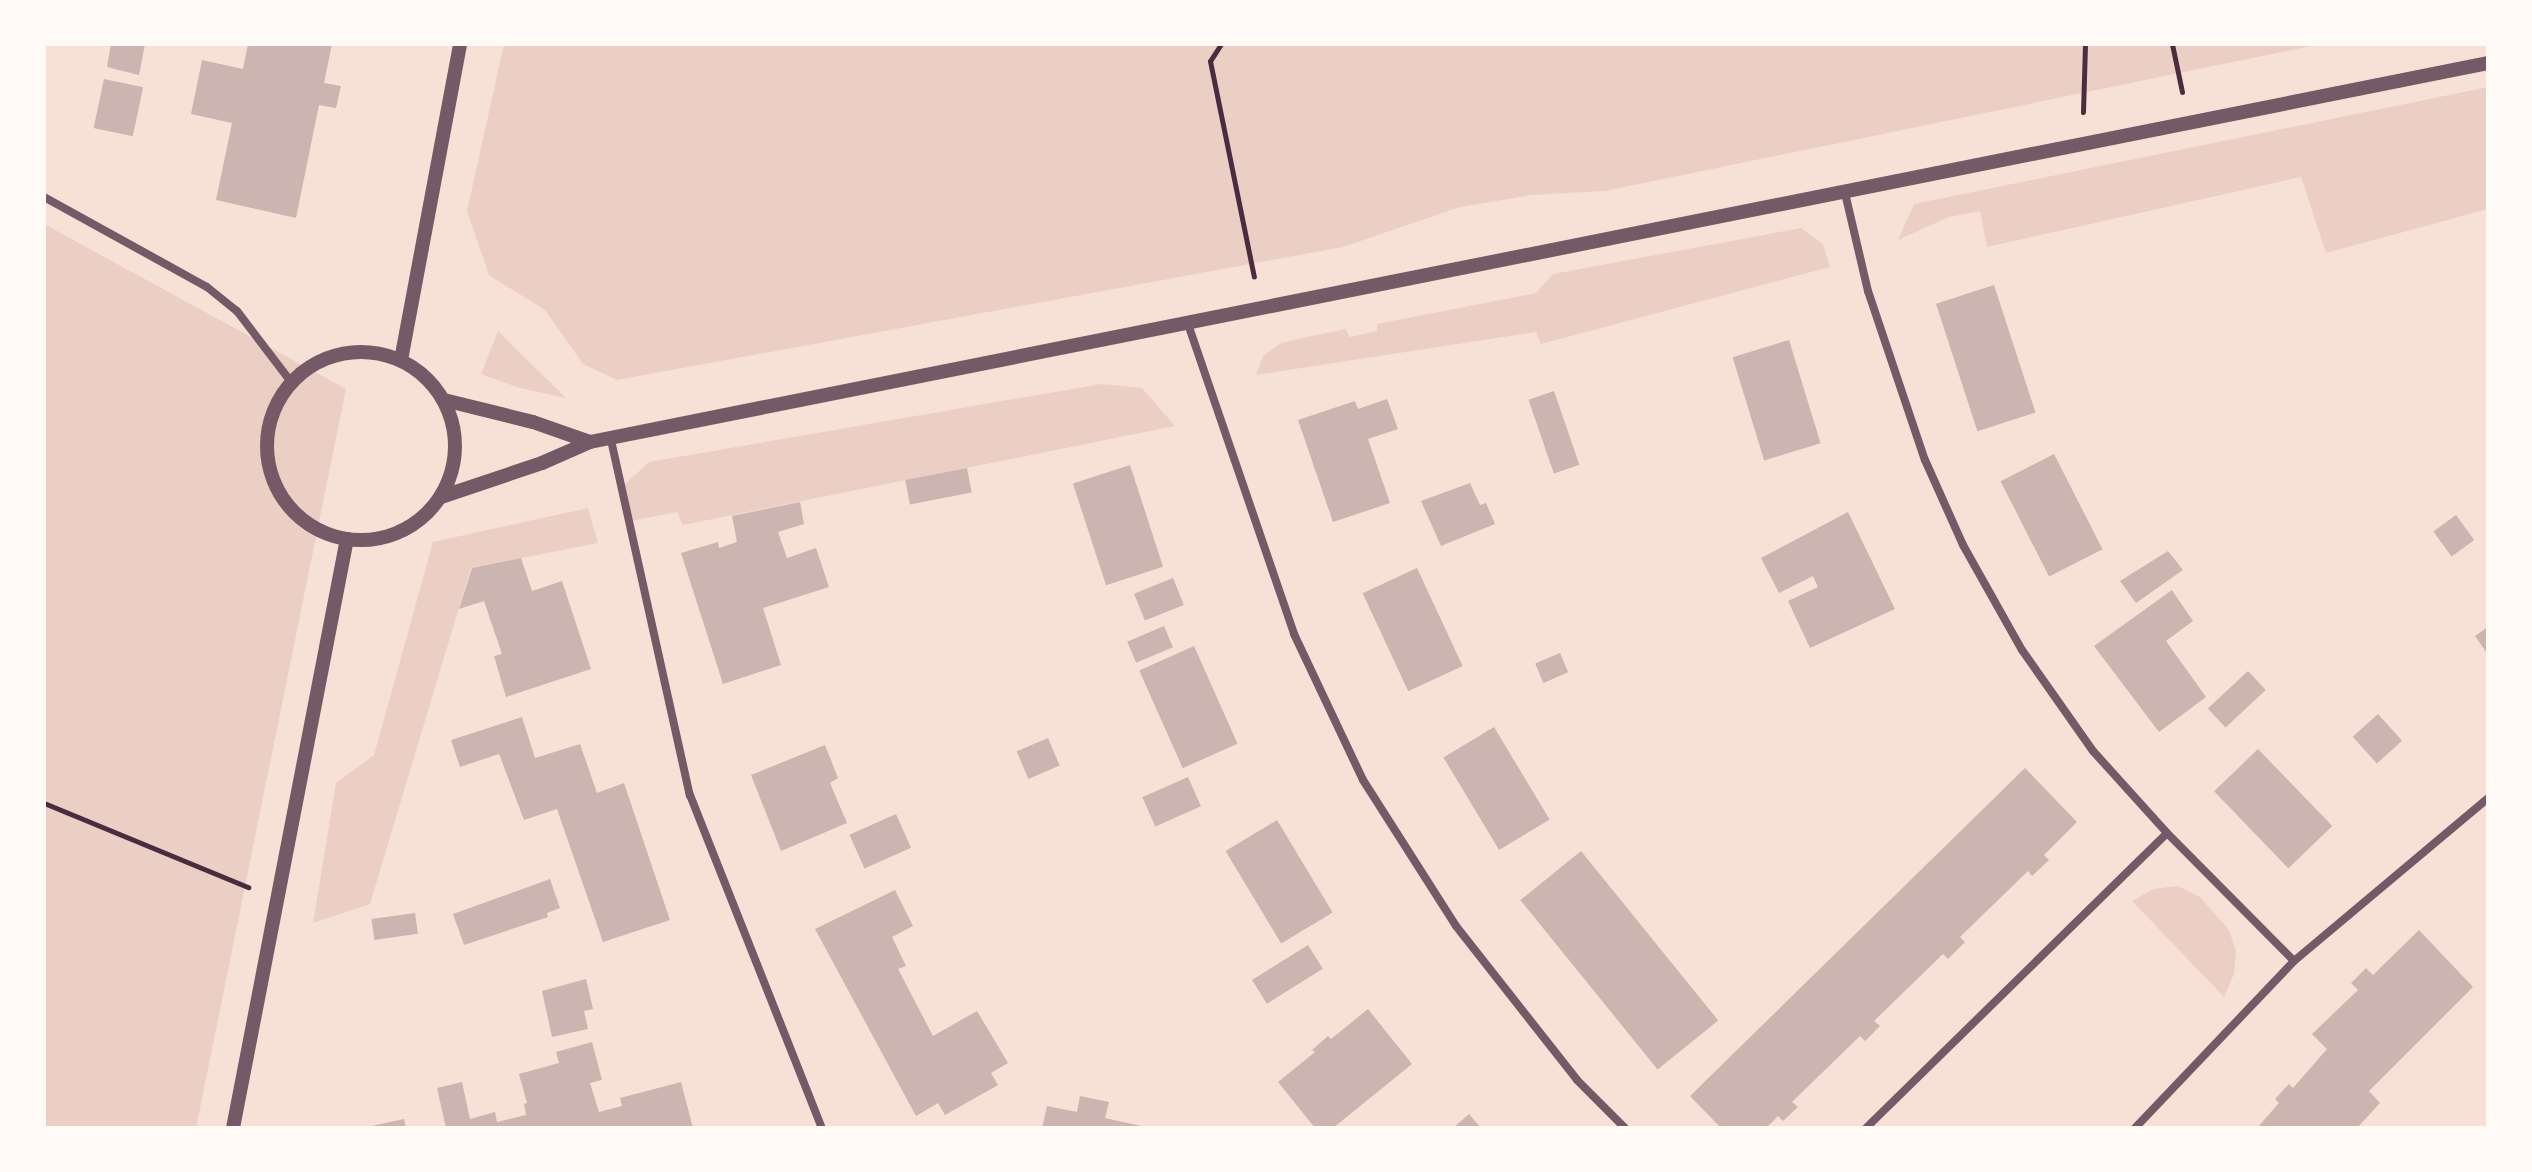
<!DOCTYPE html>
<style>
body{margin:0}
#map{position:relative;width:2532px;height:1172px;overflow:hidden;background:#f7e1d7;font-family:Raleway,sans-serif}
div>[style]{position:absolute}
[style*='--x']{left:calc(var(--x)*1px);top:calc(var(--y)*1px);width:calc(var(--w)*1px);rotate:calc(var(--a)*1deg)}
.green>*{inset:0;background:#ebcfc5}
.building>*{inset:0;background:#ccb4b1;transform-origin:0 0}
.path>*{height:5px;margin:-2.5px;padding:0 2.5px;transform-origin:2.5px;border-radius:2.5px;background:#4a2c40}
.minor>*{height:8px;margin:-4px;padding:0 4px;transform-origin:4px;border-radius:4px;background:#755966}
.tertiary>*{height:14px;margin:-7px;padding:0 7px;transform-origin:7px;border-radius:7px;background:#755966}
.tertiary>.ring{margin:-7px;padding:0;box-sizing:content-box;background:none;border:14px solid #755966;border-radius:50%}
span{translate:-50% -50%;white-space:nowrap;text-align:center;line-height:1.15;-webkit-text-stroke:6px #fffaf5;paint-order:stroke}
.frame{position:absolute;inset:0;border:46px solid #fffaf5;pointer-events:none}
</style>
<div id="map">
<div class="green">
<i style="clip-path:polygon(504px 44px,2321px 44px,1605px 191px,1532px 195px,1460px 207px,1343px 247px,617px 380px,583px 364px,545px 310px,489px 275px,467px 211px)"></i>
<i style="clip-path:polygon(2488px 87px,2488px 209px,2326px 253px,2301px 177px,1987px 247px,1980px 211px,1949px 217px,1898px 240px,1914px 204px)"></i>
<i style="clip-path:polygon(44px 224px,346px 389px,196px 1128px,44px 1128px)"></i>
<i style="clip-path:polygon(1801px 228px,1823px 244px,1830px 267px,1541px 344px,1536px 332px,1256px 375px,1263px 356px,1279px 344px,1297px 339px,1346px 329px,1349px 337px,1377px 331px,1377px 324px,1536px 293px,1553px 274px)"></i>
<i style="clip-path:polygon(498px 331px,566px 398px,520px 388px,481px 374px)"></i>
<i style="clip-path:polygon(1101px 384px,1142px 388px,1175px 426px,683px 525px,677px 512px,631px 521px,622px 487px,649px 462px)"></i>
<i style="clip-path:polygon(588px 508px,598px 543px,471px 568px,370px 904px,313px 923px,336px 783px,374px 755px,433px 542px)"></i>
<i style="clip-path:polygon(2178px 886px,2200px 897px,2229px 930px,2236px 951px,2234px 974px,2224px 997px,2132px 901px,2153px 889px)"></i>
</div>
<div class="building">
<i style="clip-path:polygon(111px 44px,145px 44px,139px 75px,107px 67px)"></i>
<i style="clip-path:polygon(248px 44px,332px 44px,324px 83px,341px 86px,336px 108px,319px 105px,296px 218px,216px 200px,232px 123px,191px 114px,202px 60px,243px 69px)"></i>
<i style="left:104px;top:79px;width:40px;height:50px;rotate:12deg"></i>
<i style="left:1994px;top:285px;width:134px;height:61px;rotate:72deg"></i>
<i style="left:1789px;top:340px;width:108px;height:59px;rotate:73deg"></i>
<i style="left:1554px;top:391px;width:78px;height:27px;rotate:71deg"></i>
<i style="clip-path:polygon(1387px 399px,1398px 429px,1368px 439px,1390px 503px,1333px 522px,1298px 420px,1355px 401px,1358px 409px)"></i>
<i style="left:2054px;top:454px;width:107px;height:60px;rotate:63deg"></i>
<i style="left:1130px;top:465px;width:107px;height:60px;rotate:72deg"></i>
<i style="left:967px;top:468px;width:25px;height:63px;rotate:79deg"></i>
<i style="clip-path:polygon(1470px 483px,1480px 505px,1486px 503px,1495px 524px,1441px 546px,1421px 501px)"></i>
<i style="clip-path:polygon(800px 502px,804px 524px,778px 532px,787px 558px,816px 548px,829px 587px,763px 608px,781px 665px,723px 684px,681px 553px,718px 542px,719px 548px,737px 542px,732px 516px)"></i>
<i style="clip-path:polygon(1848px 512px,1895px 609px,1810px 648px,1788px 601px,1818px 587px,1813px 576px,1779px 593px,1761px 558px)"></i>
<i style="left:2456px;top:515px;width:31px;height:28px;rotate:54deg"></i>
<i style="clip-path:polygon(2168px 551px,2183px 570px,2136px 603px,2120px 581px)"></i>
<i style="clip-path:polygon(521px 558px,532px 591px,562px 581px,591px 669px,506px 697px,494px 656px,502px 654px,484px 601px,459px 609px,472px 568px)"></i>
<i style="left:1417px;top:568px;width:108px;height:60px;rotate:65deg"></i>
<i style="left:1173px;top:578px;width:29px;height:42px;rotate:68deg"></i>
<i style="clip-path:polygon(2172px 590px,2193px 621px,2166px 641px,2206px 697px,2159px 732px,2094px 646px)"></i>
<i style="left:1164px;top:626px;width:23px;height:40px;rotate:67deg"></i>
<i style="clip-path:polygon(2488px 627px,2488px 655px,2475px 636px)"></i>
<i style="left:1194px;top:646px;width:107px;height:60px;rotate:66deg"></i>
<i style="left:1560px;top:653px;width:21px;height:27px;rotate:67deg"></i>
<i style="left:2248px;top:671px;width:26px;height:55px;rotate:47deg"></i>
<i style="left:2378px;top:714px;width:36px;height:34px;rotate:48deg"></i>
<i style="clip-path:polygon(522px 717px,535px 758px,580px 744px,597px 793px,624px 783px,670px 920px,603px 942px,557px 809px,524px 820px,499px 754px,460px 767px,451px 740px)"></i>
<i style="left:1494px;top:727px;width:108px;height:59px;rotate:59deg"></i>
<i style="left:1048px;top:738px;width:30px;height:34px;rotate:67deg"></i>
<i style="clip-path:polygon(825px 745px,838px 778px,830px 783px,847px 823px,781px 851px,751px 775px)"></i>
<i style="left:2258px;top:749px;width:107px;height:61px;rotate:46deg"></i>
<i style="clip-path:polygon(2025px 768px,2077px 822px,2044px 855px,2049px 860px,2032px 876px,2028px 871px,1960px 937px,1965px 942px,1948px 959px,1943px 954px,1874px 1021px,1880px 1026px,1865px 1041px,1860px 1036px,1792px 1102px,1798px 1107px,1783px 1121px,1778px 1116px,1766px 1128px,1721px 1128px,1690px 1096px)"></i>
<i style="left:1188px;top:777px;width:32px;height:50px;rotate:66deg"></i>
<i style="left:896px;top:814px;width:37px;height:51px;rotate:66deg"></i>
<i style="left:1277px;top:820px;width:108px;height:60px;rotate:59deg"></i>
<i style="left:1581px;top:851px;width:218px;height:78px;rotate:51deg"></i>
<i style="clip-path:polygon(550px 879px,560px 908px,547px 913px,548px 917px,464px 945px,453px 914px)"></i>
<i style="clip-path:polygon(895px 890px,913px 926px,892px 937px,906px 966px,898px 969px,933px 1036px,977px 1011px,1008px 1063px,991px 1073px,998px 1085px,945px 1115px,938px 1103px,916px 1116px,815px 929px)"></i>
<i style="left:415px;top:913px;width:21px;height:44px;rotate:82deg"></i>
<i style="clip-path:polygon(2419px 930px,2473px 987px,2369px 1091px,2380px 1103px,2357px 1128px,2257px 1128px,2279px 1103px,2275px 1099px,2289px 1084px,2293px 1088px,2327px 1049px,2312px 1034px,2358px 990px,2351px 983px,2366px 968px,2373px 975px)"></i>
<i style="left:1308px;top:945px;width:28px;height:66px;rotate:58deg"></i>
<i style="clip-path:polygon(586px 979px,593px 1009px,584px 1011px,588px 1029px,552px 1037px,542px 991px)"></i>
<i style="clip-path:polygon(1368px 1009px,1412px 1064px,1333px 1128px,1315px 1128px,1278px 1082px,1315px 1052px,1312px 1050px,1328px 1036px,1331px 1039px)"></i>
<i style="clip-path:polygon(592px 1042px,602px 1080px,590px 1083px,599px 1112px,622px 1106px,620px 1098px,681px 1082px,693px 1128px,446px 1128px,437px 1088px,462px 1082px,470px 1119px,495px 1112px,497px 1122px,526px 1115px,524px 1104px,527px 1103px,519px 1074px,559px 1063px,556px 1052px)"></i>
<i style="clip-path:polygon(1080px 1096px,1109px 1102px,1105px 1118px,1150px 1128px,1042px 1128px,1047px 1106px,1077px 1112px)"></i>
<i style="clip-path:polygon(1469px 1114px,1481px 1128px,1453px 1128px)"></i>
<i style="clip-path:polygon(404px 1119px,406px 1128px,367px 1128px,367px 1127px)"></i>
</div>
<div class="path">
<i style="--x:1221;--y:44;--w:20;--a:123"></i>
<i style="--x:1210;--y:61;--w:220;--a:78.5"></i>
<i style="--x:2172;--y:44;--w:49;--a:78.2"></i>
<i style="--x:2083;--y:112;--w:68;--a:-88.3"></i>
<i style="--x:44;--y:803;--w:221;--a:22.4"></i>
</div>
<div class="minor">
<i style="--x:1845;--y:193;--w:101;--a:76.8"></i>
<i style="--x:1868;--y:291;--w:178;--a:71.4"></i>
<i style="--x:1925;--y:460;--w:93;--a:65.9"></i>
<i style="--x:1963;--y:545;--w:120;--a:60.7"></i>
<i style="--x:2022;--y:650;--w:123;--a:54.9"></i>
<i style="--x:2093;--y:751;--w:110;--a:47.9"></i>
<i style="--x:2167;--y:833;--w:180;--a:45.2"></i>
<i style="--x:44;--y:197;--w:186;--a:28.9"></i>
<i style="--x:207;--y:287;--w:38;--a:39"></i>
<i style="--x:237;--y:311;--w:89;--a:52.7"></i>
<i style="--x:1188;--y:324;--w:328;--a:71.1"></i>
<i style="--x:1294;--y:634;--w:161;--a:64.7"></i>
<i style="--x:1363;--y:780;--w:173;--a:57.5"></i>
<i style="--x:1456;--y:926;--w:196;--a:51.8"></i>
<i style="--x:1577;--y:1080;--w:68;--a:45"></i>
<i style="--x:611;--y:440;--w:364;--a:77.5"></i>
<i style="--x:690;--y:795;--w:358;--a:68.4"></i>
<i style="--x:1866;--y:1128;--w:421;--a:-44.4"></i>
<i style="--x:2135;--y:1128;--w:231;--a:-46.4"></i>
<i style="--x:2294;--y:961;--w:253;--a:-40"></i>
</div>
<div class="tertiary">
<i class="ring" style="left:267px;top:352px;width:174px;height:174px"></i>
<i style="--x:401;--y:360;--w:321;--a:-79.4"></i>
<i style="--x:444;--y:400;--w:92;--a:13.9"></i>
<i style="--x:533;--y:422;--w:60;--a:19.3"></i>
<i style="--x:441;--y:497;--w:107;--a:-18.6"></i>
<i style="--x:542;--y:463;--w:52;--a:-23.6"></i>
<i style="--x:590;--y:442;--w:1935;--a:-11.29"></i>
<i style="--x:233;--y:1128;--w:600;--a:-79.05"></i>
</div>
<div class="frame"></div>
</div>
